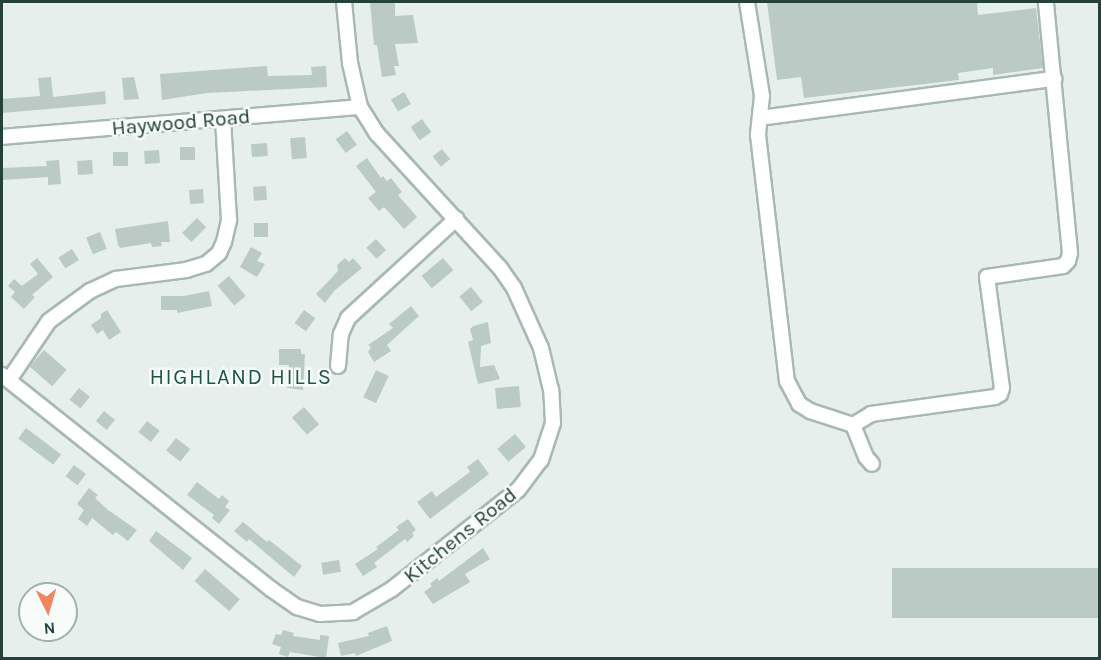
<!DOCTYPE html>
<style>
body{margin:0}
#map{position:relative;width:1101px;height:660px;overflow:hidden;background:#e6efeb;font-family:Karla,sans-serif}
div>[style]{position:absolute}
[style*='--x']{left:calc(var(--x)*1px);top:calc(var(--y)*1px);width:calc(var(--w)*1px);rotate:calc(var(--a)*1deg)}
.building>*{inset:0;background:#bbcac4;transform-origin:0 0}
.roads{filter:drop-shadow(2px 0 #a8b8b2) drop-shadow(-2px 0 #a8b8b2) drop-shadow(0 2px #a8b8b2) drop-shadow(0 -2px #a8b8b2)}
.minor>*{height:14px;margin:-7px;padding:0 7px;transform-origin:7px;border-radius:7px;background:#fff}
span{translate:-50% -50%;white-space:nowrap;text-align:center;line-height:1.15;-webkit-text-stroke:5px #f7fbf9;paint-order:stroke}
.street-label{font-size:21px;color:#24423a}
.neighbourhood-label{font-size:22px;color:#1f5548;letter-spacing:1.5px}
.frame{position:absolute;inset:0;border:3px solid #24423a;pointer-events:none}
.north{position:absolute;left:18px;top:582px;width:60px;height:60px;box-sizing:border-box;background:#f7fbf9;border:2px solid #a3b1ad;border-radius:50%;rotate:175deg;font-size:16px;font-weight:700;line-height:24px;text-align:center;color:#24423a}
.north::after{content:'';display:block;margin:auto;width:21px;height:27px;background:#f4845f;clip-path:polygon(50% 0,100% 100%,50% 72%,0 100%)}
</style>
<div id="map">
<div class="building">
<i style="clip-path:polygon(370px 2px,395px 2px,395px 16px,413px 15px,418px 43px,395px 44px,399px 66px,394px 66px,396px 75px,382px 77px,377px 45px,374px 45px)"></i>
<i style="clip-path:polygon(767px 2px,977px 2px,978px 15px,1036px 8px,1043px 68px,993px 75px,993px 68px,958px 73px,959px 80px,804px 98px,801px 77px,777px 80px)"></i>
<i style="clip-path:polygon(267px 66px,268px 76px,312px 75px,311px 67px,326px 66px,327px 87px,207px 93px,162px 100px,160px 74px)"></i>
<i style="clip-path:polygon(51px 77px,53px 97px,105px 91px,106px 104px,2px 113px,2px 99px,40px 96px,38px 78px)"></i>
<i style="clip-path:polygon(134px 77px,139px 99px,124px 100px,122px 78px)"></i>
<i style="left:404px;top:92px;width:14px;height:15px;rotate:60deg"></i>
<i style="left:422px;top:119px;width:16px;height:14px;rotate:55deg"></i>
<i style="left:347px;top:131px;width:17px;height:14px;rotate:54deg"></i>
<i style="left:305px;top:137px;width:21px;height:15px;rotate:85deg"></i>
<i style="left:267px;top:143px;width:13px;height:16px;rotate:86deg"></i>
<i style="left:195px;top:147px;width:13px;height:15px;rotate:90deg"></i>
<i style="left:442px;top:149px;width:13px;height:12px;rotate:51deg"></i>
<i style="left:159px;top:150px;width:13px;height:15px;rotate:86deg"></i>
<i style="left:113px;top:152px;width:15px;height:14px"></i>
<i style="clip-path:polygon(367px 158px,381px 178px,383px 176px,387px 181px,391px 178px,402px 192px,398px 195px,417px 217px,404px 229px,384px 207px,379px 211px,368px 198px,376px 192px,356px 166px)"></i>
<i style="clip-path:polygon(59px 160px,61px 184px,48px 185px,48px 177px,2px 180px,2px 168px,47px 166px,46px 161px)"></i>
<i style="left:92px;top:160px;width:14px;height:15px;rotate:86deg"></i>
<i style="left:266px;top:186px;width:14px;height:13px;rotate:86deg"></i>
<i style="left:203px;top:189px;width:14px;height:14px;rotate:86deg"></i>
<i style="left:197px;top:218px;width:13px;height:21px;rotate:45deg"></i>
<i style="clip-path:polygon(168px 221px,170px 242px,161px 242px,162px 246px,152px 247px,151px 243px,120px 248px,118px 245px,115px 229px)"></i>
<i style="left:254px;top:223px;width:14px;height:14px"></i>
<i style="left:100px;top:232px;width:18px;height:15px;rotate:68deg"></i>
<i style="left:376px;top:239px;width:15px;height:13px;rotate:48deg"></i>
<i style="clip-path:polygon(251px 247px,262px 253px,257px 261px,265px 264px,257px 277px,240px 267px)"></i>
<i style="left:72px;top:249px;width:13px;height:16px;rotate:58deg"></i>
<i style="clip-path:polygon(37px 258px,53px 277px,32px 295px,35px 297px,24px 309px,11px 297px,15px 292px,8px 286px,14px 279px,22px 286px,38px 274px,30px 264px)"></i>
<i style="clip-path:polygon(345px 258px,349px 262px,353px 258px,362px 268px,334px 291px,325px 303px,316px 294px,338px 271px,337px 265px)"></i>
<i style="left:443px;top:258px;width:16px;height:28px;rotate:50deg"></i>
<i style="left:229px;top:276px;width:26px;height:15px;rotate:50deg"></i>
<i style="left:471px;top:287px;width:19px;height:15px;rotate:51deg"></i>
<i style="clip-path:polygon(209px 291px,212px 306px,177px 313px,177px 310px,161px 310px,161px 296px,184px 296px)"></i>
<i style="clip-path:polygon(411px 306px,419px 316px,387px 345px,391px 351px,374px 362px,368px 352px,371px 347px,368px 345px,393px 328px,389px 324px)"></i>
<i style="clip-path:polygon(107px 310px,121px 332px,109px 340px,103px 330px,97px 334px,91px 325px,101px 318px,101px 314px)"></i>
<i style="left:304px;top:310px;width:14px;height:16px;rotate:36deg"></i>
<i style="clip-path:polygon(488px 322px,491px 343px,481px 346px,480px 367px,494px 365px,500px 379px,478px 384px,468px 342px,473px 340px,470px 329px,473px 326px)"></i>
<i style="clip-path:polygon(279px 349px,301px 349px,301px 354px,305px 354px,303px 390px,287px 388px,289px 365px,279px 365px)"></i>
<i style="left:44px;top:350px;width:30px;height:22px;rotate:41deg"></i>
<i style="left:376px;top:370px;width:14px;height:30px;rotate:25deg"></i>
<i style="left:519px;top:386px;width:21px;height:24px;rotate:85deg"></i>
<i style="left:79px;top:388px;width:14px;height:15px;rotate:39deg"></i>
<i style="left:304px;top:407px;width:23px;height:16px;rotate:49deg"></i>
<i style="left:104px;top:411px;width:14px;height:13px;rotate:39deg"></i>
<i style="left:147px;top:421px;width:16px;height:14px;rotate:38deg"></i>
<i style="left:26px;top:428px;width:44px;height:13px;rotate:37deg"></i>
<i style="left:515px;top:434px;width:17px;height:23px;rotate:50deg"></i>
<i style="left:176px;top:438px;width:18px;height:16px;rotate:38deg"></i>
<i style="clip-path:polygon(478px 459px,489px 474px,430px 519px,417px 502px,432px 491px,436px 497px,470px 472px,467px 467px)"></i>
<i style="left:74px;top:465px;width:15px;height:14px;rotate:37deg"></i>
<i style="clip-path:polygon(197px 482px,219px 499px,222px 495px,229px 501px,225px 507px,230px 510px,219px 524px,212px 518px,214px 515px,187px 495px)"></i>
<i style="clip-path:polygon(89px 488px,98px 495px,95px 498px,108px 510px,137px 530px,128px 541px,116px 532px,113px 535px,92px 518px,87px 526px,78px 519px,84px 510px,77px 504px)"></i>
<i style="clip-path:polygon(408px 519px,416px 530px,412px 533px,414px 536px,407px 542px,405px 539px,374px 563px,377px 567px,363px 576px,355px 564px,378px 549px,376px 547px,399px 530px,396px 527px)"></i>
<i style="clip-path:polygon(243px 522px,267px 542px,269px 540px,302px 566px,294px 577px,249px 539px,247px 542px,234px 531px)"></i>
<i style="clip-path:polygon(156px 531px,192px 558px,183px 570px,149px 541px)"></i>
<i style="clip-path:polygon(483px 548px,490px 559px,465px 574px,470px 582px,433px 604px,424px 592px,432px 586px,430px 584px,437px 578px,439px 581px)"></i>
<i style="left:339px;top:560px;width:12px;height:18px;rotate:81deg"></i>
<i style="left:1100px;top:568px;width:50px;height:208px;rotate:90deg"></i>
<i style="left:205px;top:569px;width:46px;height:16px;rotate:41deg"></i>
<i style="clip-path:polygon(387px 626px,392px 641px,356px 656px,355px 653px,341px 656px,338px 643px,369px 636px,368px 633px)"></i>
<i style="clip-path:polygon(283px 630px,294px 633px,293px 636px,320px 640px,320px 635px,329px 636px,326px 658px,290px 652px,288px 657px,279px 654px,281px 647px,272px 644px,276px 634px,281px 635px)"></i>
</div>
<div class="roads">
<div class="minor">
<i style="--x:747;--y:2;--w:95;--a:80.9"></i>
<i style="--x:762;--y:96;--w:39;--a:96"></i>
<i style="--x:758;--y:135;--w:248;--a:83.3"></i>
<i style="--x:787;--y:381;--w:26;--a:62"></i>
<i style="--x:799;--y:404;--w:13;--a:32"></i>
<i style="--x:810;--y:411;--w:45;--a:18"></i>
<i style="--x:853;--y:425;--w:35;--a:68"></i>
<i style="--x:866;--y:457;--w:9;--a:49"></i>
<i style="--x:760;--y:118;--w:297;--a:-7.6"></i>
<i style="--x:2;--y:137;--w:359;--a:-4.8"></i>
<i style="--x:338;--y:366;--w:32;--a:-85"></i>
<i style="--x:341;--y:334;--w:17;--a:-66"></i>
<i style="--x:348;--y:318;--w:147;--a:-42.5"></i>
<i style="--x:2;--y:375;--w:344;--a:38.5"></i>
<i style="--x:271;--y:589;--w:32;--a:35"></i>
<i style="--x:297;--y:607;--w:24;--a:17"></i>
<i style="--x:320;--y:614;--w:33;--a:-3"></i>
<i style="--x:353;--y:612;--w:45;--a:-30.5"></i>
<i style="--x:392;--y:589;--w:160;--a:-38.2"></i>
<i style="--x:518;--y:490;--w:38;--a:-53"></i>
<i style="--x:541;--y:460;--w:39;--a:-72"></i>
<i style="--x:553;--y:423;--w:33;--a:-93"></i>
<i style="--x:551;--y:390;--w:43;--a:-103.4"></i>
<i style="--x:541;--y:348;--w:66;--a:-114.2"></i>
<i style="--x:514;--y:288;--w:24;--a:-125"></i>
<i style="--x:500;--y:268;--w:182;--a:-132.5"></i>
<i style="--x:377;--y:134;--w:32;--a:-122"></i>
<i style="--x:360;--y:107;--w:45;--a:-102.8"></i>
<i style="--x:350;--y:63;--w:61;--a:-95.6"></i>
<i style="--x:9;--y:380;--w:71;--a:-55.9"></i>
<i style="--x:49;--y:321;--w:51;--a:-36.2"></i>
<i style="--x:90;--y:291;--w:29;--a:-25"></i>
<i style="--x:116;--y:279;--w:71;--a:-7.3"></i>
<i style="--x:186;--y:270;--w:21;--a:-17"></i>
<i style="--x:206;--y:264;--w:17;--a:-40"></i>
<i style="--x:219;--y:253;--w:12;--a:-66"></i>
<i style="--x:224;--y:242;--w:23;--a:-77"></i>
<i style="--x:229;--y:220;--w:101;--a:-93.4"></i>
<i style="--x:853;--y:425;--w:21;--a:-31"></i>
<i style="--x:871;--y:414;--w:125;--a:-7.8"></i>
<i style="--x:995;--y:397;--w:6;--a:-31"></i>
<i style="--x:1000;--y:394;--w:6;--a:-72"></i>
<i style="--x:1002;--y:388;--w:112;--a:-97.7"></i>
<i style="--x:987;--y:277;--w:77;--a:-8.2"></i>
<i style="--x:1063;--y:266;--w:7;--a:-45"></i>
<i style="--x:1068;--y:261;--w:8;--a:-76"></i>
<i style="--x:1070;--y:253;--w:252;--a:-95.5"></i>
</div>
</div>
<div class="street-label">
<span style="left:181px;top:122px;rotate:-5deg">Haywood Road</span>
<span style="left:460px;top:535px;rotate:-39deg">Kitchens Road</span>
</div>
<div class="neighbourhood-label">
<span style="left:241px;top:378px">HIGHLAND HILLS</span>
</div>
<div class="frame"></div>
<div class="north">N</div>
</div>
